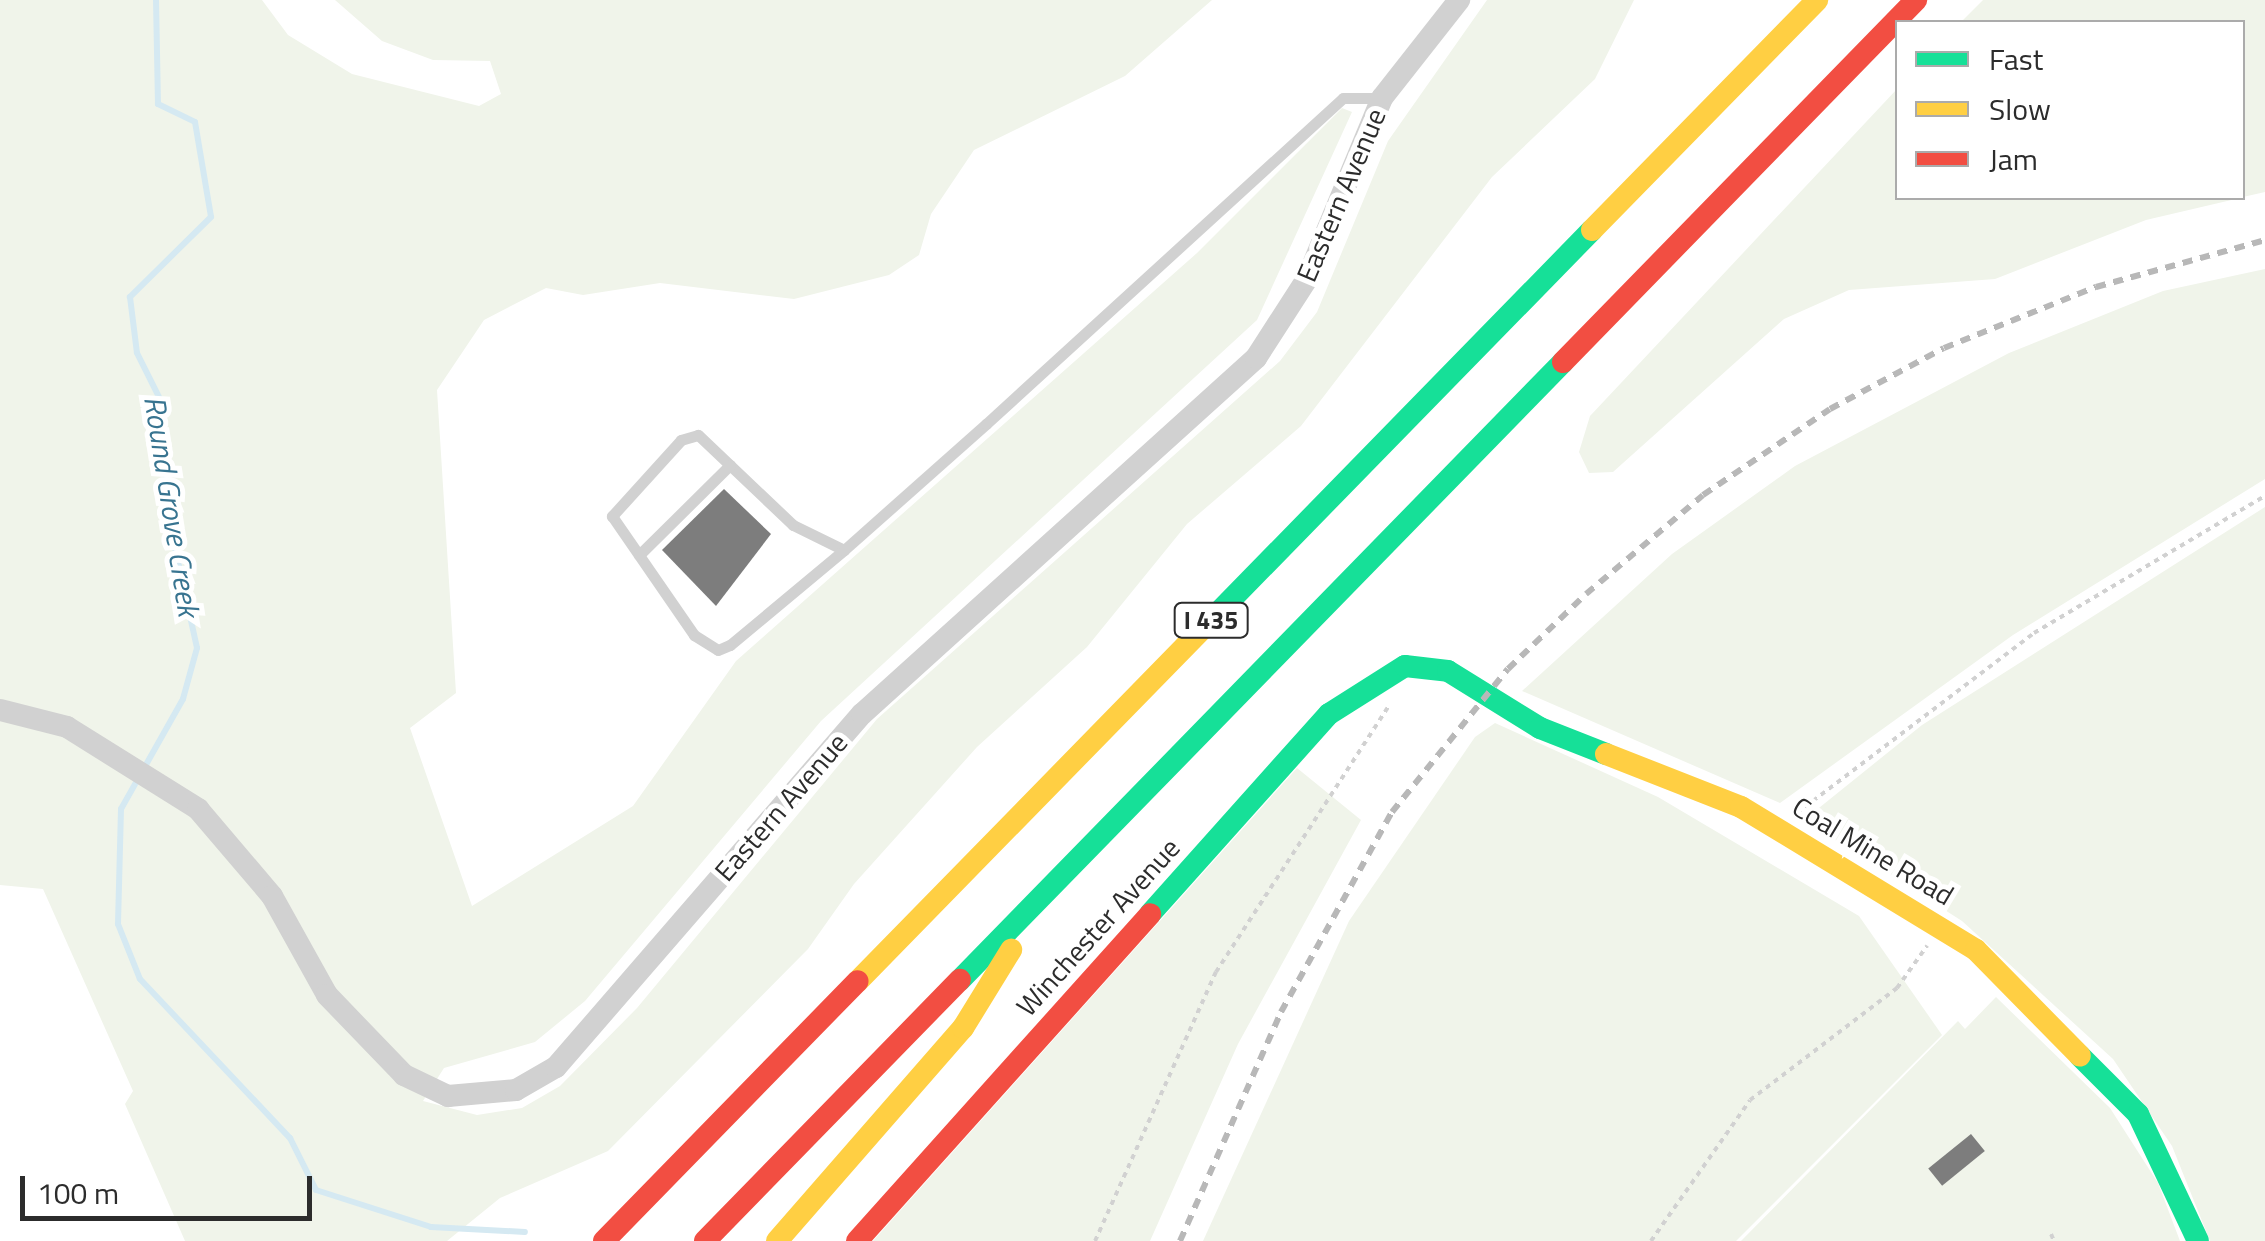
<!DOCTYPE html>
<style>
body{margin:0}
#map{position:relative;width:2265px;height:1241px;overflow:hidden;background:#fff;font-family:"Titillium Web",sans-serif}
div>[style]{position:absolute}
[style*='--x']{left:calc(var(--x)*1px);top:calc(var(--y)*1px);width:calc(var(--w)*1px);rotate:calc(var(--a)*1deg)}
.green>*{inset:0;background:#f0f4ea}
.stream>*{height:6px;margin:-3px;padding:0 3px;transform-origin:3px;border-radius:3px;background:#d5e9f2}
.building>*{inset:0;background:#7d7d7d;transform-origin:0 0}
.path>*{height:4px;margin-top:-2px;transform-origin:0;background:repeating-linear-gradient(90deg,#d1d1d1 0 5px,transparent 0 10px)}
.lane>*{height:11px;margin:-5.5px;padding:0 5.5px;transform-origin:5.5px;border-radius:5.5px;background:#d1d1d1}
.street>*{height:22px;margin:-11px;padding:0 11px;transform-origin:11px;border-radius:11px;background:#d1d1d1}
.fast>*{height:22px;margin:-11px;padding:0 11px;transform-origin:11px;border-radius:11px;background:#16e098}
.slow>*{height:22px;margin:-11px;padding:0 11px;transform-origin:11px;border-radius:11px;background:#ffcf43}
.jam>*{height:22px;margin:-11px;padding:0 11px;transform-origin:11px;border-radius:11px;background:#f24e42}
.rail>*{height:6px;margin-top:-3px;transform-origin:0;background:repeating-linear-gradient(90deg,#b8b8b8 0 10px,transparent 0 18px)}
span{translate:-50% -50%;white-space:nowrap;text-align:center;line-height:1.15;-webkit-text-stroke:10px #fff;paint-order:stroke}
.shield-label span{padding:2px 8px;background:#fff;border:2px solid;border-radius:8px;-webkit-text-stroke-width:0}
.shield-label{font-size:25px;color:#2c2c2c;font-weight:700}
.street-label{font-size:28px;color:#2c2c2c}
.water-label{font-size:30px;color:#387490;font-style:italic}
.legend{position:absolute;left:1895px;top:20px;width:350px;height:180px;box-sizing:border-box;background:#fff;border:2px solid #ababab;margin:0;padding:12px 18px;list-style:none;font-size:30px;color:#2c2c2c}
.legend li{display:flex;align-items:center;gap:20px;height:50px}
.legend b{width:50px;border:2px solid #ababab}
.scale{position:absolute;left:20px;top:1176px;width:292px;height:45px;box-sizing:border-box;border:5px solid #2c2c2c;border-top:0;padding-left:12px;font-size:30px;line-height:35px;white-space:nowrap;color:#2c2c2c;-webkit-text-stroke:8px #fff;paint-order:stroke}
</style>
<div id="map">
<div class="green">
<i style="clip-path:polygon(0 0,262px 0,288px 35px,352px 74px,479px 106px,501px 94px,490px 61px,433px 60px,382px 41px,335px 0,1212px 0,1125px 76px,974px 150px,931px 214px,919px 255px,889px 275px,794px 299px,660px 283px,583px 295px,546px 288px,484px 320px,437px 390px,456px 693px,410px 728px,472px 906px,633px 806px,736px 661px,1197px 253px,1342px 108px,1352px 112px,1257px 320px,821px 721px,585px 1001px,535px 1042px,444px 1068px,423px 1101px,477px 1115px,522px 1108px,560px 1086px,637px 1008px,877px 719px,1280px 361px,1317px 312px,1388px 141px,1487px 0,1634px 0,1595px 79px,1492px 177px,1301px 426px,1187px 524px,1087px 647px,977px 747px,854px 884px,808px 949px,608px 1151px,500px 1198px,447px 1241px,185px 1241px,125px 1104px,133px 1091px,43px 889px,0 885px)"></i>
<i style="clip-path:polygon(1983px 0,2265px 0,2265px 192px,2243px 197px,2242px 22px,1961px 22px)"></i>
<i style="clip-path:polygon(1897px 89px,1898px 198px,2240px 198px,2146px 220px,1995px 279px,1849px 290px,1784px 319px,1613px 472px,1589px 473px,1579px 452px,1590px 416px)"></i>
<i style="clip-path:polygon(2265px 269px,2265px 479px,2013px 635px,1780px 803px,1522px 691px,1672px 554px,1795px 466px,2009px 353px,2163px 291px)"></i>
<i style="clip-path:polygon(2265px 507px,2265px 1241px,2210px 1241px,2172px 1146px,2113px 1059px,1962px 921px,1804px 820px,1922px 725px)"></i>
<i style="clip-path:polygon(1495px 723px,1658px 797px,1859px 916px,1942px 1035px,1736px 1241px,1203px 1241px,1349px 921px,1475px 737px)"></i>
<i style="clip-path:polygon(1297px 768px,1361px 820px,1238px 1044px,1150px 1241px,873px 1241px)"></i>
<i style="clip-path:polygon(1996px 997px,2110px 1108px,2158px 1183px,2180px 1241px,1741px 1241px,1958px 1021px,1965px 1029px)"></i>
</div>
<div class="stream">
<i style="--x:156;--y:0;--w:104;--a:88.9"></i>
<i style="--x:158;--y:104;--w:41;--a:25.9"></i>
<i style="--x:195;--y:122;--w:96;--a:80.4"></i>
<i style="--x:211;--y:217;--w:114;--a:135.4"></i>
<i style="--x:130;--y:297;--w:56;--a:82.9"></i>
<i style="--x:137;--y:353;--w:54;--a:63.4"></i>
<i style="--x:161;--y:401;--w:115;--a:86.5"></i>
<i style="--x:168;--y:516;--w:135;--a:77.6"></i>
<i style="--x:197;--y:648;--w:53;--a:105.4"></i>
<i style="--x:183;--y:699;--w:126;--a:119.4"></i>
<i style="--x:121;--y:809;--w:115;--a:91.5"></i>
<i style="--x:118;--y:924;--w:59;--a:68.2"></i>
<i style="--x:140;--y:979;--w:219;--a:46.7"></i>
<i style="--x:290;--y:1138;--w:58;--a:63.4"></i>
<i style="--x:316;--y:1190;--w:121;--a:17.8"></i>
<i style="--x:431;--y:1227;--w:94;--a:3"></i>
</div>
<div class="building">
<i style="clip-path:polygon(724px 489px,771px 534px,716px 606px,662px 550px)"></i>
<i style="left:1971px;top:1134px;width:22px;height:55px;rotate:51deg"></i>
</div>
<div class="path">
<i style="--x:1797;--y:813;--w:298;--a:-37.2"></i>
<i style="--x:2034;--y:633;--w:269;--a:-30.7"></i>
<i style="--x:2051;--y:1234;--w:8;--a:67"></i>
<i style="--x:1095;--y:1241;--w:295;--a:-65.8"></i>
<i style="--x:1216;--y:972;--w:317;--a:-57"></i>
<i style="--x:1651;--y:1241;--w:172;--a:-54.9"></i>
<i style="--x:1750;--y:1100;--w:185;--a:-37.3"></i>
<i style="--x:1897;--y:988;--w:52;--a:-54.5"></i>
</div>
<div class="lane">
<i style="--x:844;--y:550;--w:57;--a:-153.9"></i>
<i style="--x:793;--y:525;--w:131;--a:-136.5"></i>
<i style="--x:698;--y:435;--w:18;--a:164"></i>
<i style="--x:681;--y:440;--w:103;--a:132.2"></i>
<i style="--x:612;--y:516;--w:145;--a:55.4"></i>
<i style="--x:694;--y:635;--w:28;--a:32"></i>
<i style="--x:718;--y:650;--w:13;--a:-23"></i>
<i style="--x:730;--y:645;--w:148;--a:-39.8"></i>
<i style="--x:844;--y:550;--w:190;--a:-41.6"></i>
<i style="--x:986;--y:424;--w:483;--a:-42.4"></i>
<i style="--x:1343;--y:98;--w:39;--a:0"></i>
<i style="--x:639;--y:555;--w:128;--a:-44.7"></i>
</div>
<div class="street">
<i style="--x:0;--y:710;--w:69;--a:14.2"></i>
<i style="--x:67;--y:727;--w:155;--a:32"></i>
<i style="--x:198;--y:809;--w:114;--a:49.6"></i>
<i style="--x:272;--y:896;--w:113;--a:60.9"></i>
<i style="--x:327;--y:995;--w:111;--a:46.1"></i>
<i style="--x:404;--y:1075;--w:49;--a:25.5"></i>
<i style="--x:448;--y:1096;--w:68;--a:-5"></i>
<i style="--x:516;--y:1090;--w:46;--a:-29.9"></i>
<i style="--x:556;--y:1067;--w:467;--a:-49.1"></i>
<i style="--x:862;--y:714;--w:531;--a:-42.1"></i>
<i style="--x:1256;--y:358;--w:94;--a:-57.2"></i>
<i style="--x:1307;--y:279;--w:196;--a:-67.5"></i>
<i style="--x:1382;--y:98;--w:125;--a:-51.8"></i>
</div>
<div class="fast">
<i style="--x:1213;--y:618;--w:542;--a:-45.67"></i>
<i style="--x:1150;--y:914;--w:268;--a:-48.2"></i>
<i style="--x:1329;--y:714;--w:90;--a:-32.3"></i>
<i style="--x:1405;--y:666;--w:43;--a:6.6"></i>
<i style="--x:1448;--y:671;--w:108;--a:31.8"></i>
<i style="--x:1540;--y:728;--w:71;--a:21.5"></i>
<i style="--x:960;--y:980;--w:863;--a:-45.7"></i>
<i style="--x:2080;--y:1056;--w:82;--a:45"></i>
<i style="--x:2138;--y:1114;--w:140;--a:64.7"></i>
</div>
<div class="slow">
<i style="--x:1592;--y:230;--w:322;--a:-45.6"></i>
<i style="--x:1606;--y:754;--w:145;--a:21.4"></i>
<i style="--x:1741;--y:807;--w:275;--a:31.3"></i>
<i style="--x:1976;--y:950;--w:148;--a:45.5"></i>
<i style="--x:858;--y:981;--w:508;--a:-45.64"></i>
<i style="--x:777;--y:1241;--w:283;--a:-48.9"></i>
<i style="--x:963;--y:1028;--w:92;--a:-58.4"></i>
</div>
<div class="jam">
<i style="--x:1563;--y:362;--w:506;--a:-45.72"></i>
<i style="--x:604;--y:1241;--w:363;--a:-45.7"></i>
<i style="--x:705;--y:1241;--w:365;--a:-45.7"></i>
<i style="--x:857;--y:1241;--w:439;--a:-48.1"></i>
</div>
<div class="rail">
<i style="--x:1180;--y:1241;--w:250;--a:-66.2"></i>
<i style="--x:1281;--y:1012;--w:229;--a:-61"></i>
<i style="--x:1392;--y:812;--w:184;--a:-51"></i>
<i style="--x:1508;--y:669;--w:108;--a:-43.9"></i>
<i style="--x:1586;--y:594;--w:153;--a:-40.2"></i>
<i style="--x:1703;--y:495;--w:153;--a:-34.1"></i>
<i style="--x:1830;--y:409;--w:129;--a:-28.2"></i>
<i style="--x:1944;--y:348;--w:164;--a:-21.9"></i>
<i style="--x:2096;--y:287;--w:175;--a:-15.5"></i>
</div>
<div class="shield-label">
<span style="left:1211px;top:620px">I 435</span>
</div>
<div class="street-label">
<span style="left:1341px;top:195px;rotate:-67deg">Eastern Avenue</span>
<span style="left:781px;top:807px;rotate:-49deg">Eastern Avenue</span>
<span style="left:1873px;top:851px;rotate:31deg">Coal Mine Road</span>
<span style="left:1098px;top:927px;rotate:-48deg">Winchester Avenue</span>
</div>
<div class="water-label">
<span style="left:172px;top:506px;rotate:81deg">Round Grove Creek</span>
</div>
<ul class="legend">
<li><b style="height:12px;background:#16e098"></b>Fast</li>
<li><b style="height:12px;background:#ffcf43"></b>Slow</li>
<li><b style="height:12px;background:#f24e42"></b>Jam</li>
</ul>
<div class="scale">100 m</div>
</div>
